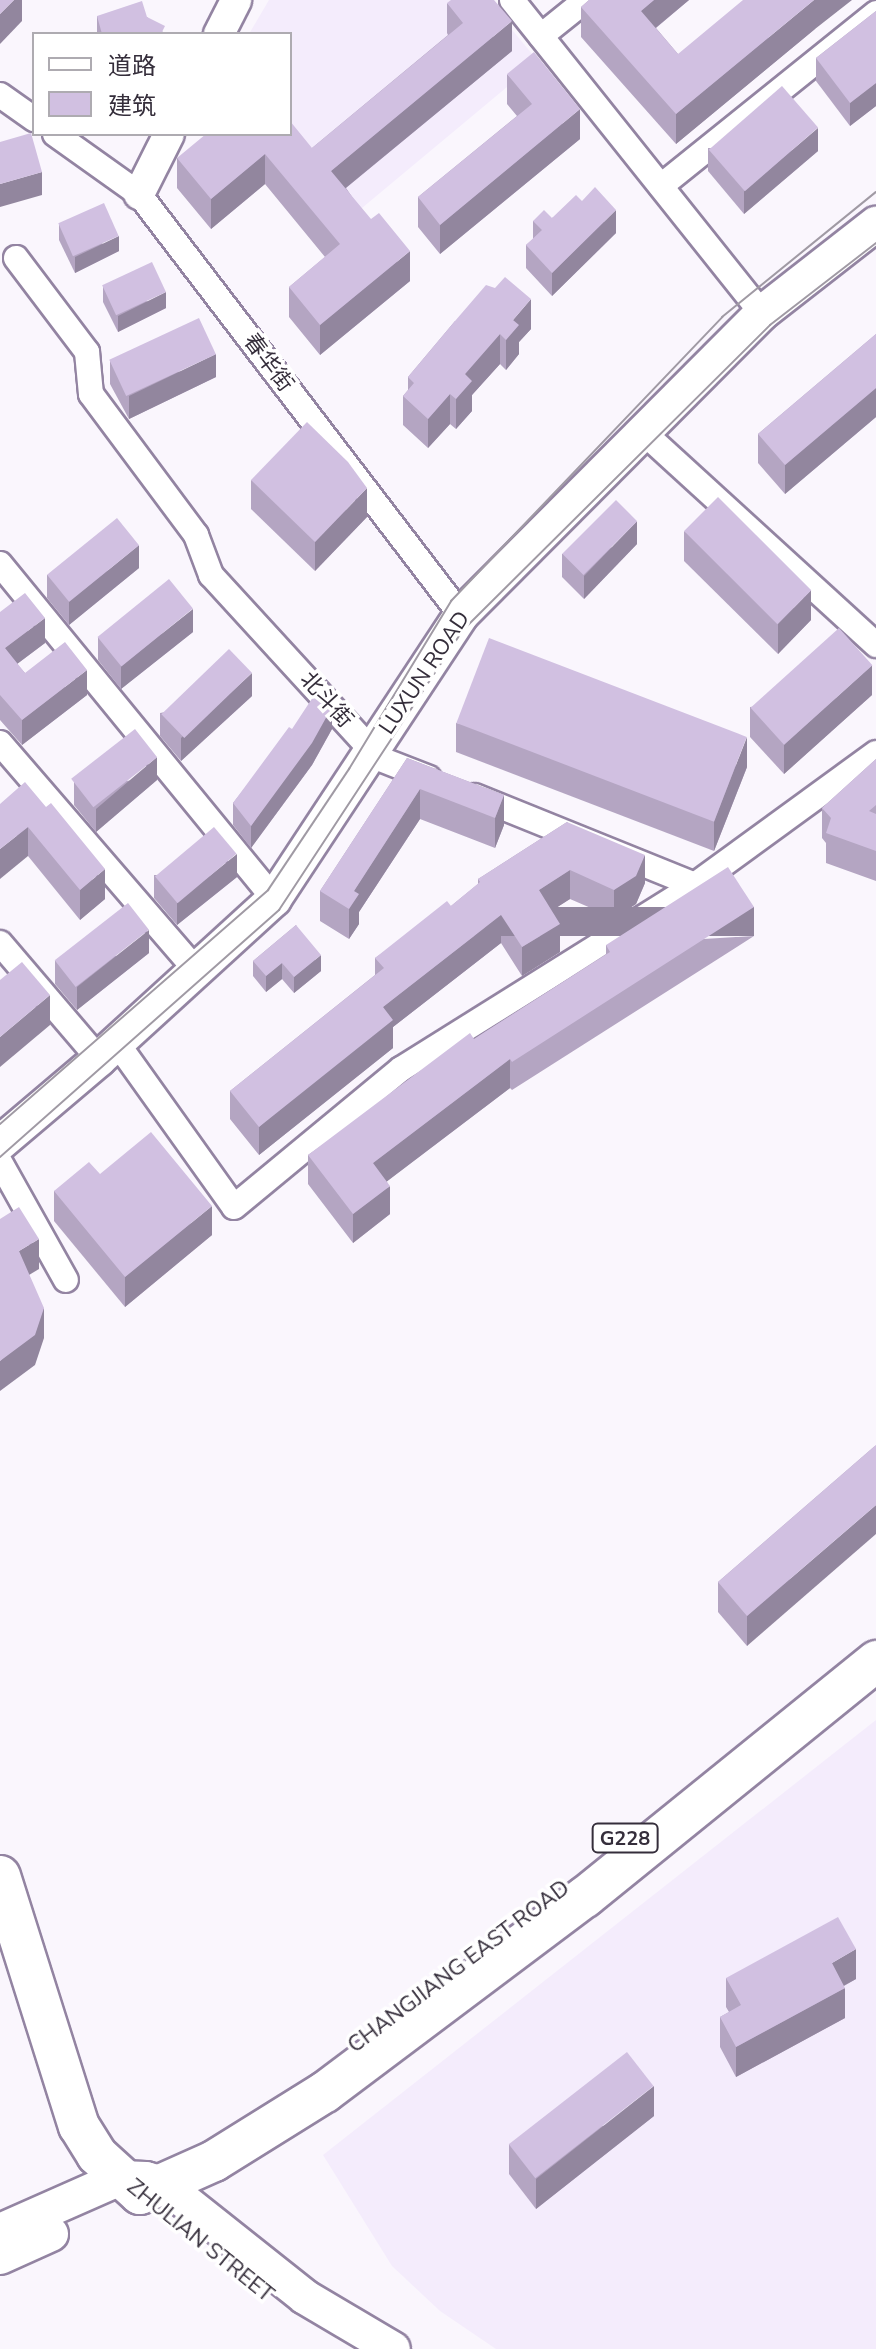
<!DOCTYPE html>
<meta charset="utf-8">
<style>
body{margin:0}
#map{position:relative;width:876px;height:2349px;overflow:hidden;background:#faf6fd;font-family:"Nunito Sans","Noto Sans SC",sans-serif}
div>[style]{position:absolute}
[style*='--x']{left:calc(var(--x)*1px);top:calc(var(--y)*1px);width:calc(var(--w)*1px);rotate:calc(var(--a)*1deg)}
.built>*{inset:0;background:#f4ecfc}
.roads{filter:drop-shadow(2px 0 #9384a2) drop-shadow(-2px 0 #9384a2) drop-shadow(0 2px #9384a2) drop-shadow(0 -2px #9384a2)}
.minor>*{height:24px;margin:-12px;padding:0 12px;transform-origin:12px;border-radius:12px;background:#fff}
.tertiary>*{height:30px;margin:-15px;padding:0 15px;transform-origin:15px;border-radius:15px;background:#fff}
.secondary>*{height:34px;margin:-17px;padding:0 17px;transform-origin:17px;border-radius:17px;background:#fff}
.trunk>*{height:40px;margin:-20px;padding:0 20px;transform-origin:20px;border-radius:20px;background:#fff}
.tram>*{height:2px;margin:-1px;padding:0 1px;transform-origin:1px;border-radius:1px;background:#a09aa4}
.wall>*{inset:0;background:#b4a5c2}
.shaded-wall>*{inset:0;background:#92869e;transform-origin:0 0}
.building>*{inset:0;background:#d1c0e1;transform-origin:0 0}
span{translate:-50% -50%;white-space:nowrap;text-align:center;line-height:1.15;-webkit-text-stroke:7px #fff;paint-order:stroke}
.shield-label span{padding:2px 6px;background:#fff;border:2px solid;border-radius:6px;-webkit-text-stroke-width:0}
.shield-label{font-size:20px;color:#352e3b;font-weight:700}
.street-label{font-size:22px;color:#352e3b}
.legend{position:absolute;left:32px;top:32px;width:260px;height:104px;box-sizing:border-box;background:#fff;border:2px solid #aeabb1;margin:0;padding:10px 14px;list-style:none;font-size:24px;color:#352e3b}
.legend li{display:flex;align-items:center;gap:16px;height:40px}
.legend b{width:40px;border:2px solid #aeabb1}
</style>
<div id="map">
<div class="built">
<i style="clip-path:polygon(269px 0,487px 0,538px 61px,356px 213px,290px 133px,290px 34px,249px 34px)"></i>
<i style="clip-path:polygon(876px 1720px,876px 2349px,496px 2349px,440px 2311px,392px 2266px,323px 2155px)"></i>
</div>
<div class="roads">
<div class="minor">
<i style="--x:512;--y:0;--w:401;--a:51.4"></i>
<i style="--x:541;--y:36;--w:58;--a:-38.7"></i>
<i style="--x:0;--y:95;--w:42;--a:35.2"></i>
<i style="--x:55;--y:134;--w:103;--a:35.5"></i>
<i style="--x:139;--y:194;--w:530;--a:52.59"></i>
<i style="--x:661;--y:186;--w:276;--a:-38.8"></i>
<i style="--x:16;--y:258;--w:118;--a:52.9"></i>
<i style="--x:87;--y:352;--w:42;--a:84.6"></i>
<i style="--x:91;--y:394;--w:176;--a:53.3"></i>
<i style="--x:196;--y:535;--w:43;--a:69.4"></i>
<i style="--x:211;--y:575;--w:226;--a:47.5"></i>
<i style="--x:364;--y:742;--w:14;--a:65"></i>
<i style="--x:370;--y:755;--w:63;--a:21.3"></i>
<i style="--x:643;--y:432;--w:316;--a:42.4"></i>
<i style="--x:0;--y:564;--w:433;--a:50.7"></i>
<i style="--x:0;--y:743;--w:301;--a:49.2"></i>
<i style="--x:475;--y:796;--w:237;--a:22"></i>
<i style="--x:0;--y:943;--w:153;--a:49.5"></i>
<i style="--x:117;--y:1043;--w:201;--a:54.5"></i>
<i style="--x:234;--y:1207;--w:217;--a:-39.6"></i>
<i style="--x:401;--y:1069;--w:347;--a:-32"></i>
<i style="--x:695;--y:885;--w:224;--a:-36.1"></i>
<i style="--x:0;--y:1162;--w:135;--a:60.8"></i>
</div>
<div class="tertiary">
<i style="--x:219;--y:34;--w:38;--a:-63"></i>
<i style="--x:139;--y:194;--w:67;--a:-63.4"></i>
</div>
<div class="secondary">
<i style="--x:0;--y:1143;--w:130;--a:-40.3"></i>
<i style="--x:99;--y:1059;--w:237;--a:-42.4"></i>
<i style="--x:274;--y:899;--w:340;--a:-56.6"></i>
<i style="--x:461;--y:615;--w:426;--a:-45.1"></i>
<i style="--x:762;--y:313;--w:145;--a:-38"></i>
<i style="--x:0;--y:2231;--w:131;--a:-23.8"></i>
<i style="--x:120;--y:2178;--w:26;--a:2"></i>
<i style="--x:146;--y:2179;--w:18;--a:16"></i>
<i style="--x:163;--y:2184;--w:181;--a:38.5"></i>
<i style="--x:305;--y:2297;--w:102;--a:30.6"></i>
<i style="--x:0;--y:2257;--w:56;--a:-24.3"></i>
</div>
<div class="trunk">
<i style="--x:0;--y:1876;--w:262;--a:72.5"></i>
<i style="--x:79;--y:2126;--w:34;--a:58"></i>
<i style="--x:97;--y:2155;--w:58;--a:42.2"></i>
<i style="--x:140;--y:2194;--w:81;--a:-24"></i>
<i style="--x:214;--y:2161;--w:131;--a:-31.9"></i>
<i style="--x:325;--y:2092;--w:325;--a:-36.9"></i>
<i style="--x:585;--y:1897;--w:375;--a:-39"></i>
</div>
</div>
<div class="tram">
<i style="--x:0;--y:1124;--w:356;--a:-41.1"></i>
<i style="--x:268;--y:890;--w:146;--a:-56.2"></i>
<i style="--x:349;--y:769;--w:197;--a:-58.7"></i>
<i style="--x:451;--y:601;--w:393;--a:-46.3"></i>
<i style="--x:722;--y:317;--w:198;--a:-39.1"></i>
<i style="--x:0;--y:1157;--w:373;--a:-41.5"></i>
<i style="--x:279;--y:910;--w:335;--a:-56.7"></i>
<i style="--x:463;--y:630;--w:433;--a:-44.8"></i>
<i style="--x:770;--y:325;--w:134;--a:-37.7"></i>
</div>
<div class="wall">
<i style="clip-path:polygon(589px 0,689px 0,656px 28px,678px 54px,815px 29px,676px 144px,581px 37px,581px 7px)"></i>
<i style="clip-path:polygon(447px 3px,512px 51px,346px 188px,410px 281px,320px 355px,289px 317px,289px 287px,325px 257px,265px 184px,211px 229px,177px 188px,177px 158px,312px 148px,448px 35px,447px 33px)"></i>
<i style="clip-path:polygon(876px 11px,876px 106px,850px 126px,816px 81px,816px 58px)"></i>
<i style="clip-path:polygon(97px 16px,147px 17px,165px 34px,97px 34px)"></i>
<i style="clip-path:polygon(507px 74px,580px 139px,440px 254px,418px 227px,418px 197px,517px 116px,507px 104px)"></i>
<i style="clip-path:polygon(708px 148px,818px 151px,744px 214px,708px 171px)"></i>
<i style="clip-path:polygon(582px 201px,616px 233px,552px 296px,526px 268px,526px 245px,533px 239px,533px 221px,552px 218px)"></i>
<i style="clip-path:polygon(59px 224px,119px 251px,75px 273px,59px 240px)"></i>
<i style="clip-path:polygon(103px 286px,166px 308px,118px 332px,103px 302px)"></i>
<i style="clip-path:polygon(455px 321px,531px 329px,519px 342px,519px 354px,506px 370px,500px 364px,472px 395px,472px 411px,456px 429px,450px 424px,428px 448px,403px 425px,403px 396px,408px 390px,408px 377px)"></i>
<i style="clip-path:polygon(876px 334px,876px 417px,785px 494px,758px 463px,758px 434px)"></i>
<i style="clip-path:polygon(110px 361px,216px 377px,129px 419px,110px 384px)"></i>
<i style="clip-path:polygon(251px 480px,367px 517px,315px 571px,251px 509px)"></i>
<i style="clip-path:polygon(684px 531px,811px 620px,778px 654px,684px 561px)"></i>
<i style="clip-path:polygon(637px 544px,584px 599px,562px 577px,562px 554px)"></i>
<i style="clip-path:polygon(139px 568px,69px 625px,47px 598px,47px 575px)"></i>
<i style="clip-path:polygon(0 612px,45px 643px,17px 664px,25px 673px,87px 695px,22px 745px,0 720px)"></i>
<i style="clip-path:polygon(193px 632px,121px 689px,98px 660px,98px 637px)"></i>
<i style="clip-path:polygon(872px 695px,784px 774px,750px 737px,750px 707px)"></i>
<i style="clip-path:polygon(252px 696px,181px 761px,160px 736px,160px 713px)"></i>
<i style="clip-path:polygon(456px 723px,747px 767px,714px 851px,456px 752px)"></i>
<i style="clip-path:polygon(292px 729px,332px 729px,312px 765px,251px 848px,233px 825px,233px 803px)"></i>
<i style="clip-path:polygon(407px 758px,504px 795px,504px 825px,495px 848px,420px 819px,359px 912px,359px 924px,349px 939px,320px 921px,320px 891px)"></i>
<i style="clip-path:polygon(876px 759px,876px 881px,826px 863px,826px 843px,822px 838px,822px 808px)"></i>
<i style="clip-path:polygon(157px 780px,96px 832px,74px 805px,74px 782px)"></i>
<i style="clip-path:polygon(0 804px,46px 807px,105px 899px,80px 920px,28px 856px)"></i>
<i style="clip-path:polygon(567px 822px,645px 883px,636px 904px,614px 918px,570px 899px,552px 910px,560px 952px,522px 976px,501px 943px,393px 1027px,393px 1048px,259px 1155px,230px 1119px,230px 1091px,375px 975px,375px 958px,451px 906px,478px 884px,478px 879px)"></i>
<i style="clip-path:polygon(154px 875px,237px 877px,177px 925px,154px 898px)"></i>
<i style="clip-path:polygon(296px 925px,321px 971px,294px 993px,282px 979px,266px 992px,253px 976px,253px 961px)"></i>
<i style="clip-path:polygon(754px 936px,512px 1090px,510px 1088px,387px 1181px,390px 1214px,353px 1243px,308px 1184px,308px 1155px,474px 1039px,606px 954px,606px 945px)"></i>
<i style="clip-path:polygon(149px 953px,77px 1010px,55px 984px,55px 961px)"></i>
<i style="clip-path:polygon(100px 1174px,212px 1235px,125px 1307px,54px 1221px,54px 1191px)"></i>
<i style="clip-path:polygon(876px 1445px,747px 1646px,718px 1612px,718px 1582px)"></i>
<i style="clip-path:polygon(726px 1978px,856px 1979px,844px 1986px,845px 2018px,736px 2077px,720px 2047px,720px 2017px,729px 2012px,726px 2007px)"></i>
<i style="clip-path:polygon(654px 2116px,536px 2209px,509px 2174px,509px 2144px)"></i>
</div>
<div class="shaded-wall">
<i style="clip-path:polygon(14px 0,22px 0,22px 21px,0 44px,0 14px)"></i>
<i style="clip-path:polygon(654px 0,689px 0,641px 40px,641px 11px)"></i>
<i style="clip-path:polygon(814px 0,852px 0,815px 29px,676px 144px,676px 114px)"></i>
<i style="clip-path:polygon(512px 21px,512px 51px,331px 200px,331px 171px)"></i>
<i style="clip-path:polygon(876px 83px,876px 106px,850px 126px,850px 103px)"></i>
<i style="clip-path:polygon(580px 109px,580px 139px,440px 254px,440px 225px)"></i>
<i style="clip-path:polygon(818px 128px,818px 151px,744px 214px,744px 191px)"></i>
<i style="clip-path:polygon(265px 154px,265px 184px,211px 229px,211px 199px)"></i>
<i style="clip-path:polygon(42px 172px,42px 195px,0 207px,0 184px)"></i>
<i style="clip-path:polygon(616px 210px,616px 233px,552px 296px,552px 273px)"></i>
<i style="clip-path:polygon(119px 236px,119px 251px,75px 273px,75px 257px)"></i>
<i style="clip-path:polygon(410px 251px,410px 281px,320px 355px,320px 325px)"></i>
<i style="clip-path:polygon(166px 292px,166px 308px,118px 332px,118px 316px)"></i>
<i style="clip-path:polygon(531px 299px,531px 329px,519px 342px,519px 354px,506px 370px,506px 340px,513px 320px)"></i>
<i style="clip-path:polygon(500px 334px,500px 364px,472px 395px,472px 411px,456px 429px,456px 399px,465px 374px)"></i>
<i style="clip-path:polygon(216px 354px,216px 377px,129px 419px,129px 396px)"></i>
<i style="clip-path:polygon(876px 388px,876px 417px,785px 494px,785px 465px)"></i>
<i style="clip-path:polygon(450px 394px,450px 424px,428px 448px,428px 419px)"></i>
<i style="clip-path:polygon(367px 488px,367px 517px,315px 571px,315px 542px)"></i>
<i style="clip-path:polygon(637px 521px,637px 544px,584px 599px,584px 576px)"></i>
<i style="clip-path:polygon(139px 545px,139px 568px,69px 625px,69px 602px)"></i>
<i style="clip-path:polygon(811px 590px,811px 620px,778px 654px,778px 624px)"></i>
<i style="clip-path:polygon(193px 609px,193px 632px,121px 689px,121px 666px)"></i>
<i style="clip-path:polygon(45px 618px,45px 643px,5px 673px,5px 648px)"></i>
<i style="clip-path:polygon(872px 665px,872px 695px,784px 774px,784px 745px)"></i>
<i style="clip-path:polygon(87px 670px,87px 695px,22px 745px,22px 720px)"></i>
<i style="clip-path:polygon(252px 673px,252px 696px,181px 761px,181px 738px)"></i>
<i style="clip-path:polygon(332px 707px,332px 729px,312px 765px,251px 848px,251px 826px)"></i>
<i style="clip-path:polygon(747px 737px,747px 767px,714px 851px,714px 821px)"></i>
<i style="clip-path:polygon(157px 757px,157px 780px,96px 832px,96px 809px)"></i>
<i style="clip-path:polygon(420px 789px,420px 819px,359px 912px,359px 924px,349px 939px,349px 909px,354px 891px)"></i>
<i style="clip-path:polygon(504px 795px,504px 825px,495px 848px,495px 818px)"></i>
<i style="clip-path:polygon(28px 827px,28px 856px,0 879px,0 849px)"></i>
<i style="clip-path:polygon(237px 854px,237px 877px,177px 925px,177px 902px)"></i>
<i style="clip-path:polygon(645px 855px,645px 883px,636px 904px,614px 918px,614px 890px)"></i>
<i style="clip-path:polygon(105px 869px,105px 899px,80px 920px,80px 890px)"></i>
<i style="clip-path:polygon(570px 870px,570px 899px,539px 919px,539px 890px)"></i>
<i style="left:754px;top:907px;width:29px;height:287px;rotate:90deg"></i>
<i style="clip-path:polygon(501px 915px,501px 943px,393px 1027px,393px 1048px,259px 1155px,259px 1127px,383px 1007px)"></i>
<i style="clip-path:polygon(560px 924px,560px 952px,522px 976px,522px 947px)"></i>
<i style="clip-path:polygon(149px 930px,149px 953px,77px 1010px,77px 987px)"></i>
<i style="clip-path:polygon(321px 955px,321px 971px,294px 993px,294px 977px)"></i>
<i style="clip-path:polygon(282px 963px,282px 979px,266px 992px,266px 976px)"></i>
<i style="clip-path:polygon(50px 995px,50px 1025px,0 1067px,0 1037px)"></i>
<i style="clip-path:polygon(510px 1059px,510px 1088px,373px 1192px,373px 1163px)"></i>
<i style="clip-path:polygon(390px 1186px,390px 1214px,353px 1243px,353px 1214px)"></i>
<i style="clip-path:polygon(212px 1206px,212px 1235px,125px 1307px,125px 1277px)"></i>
<i style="clip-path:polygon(39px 1239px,39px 1269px,19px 1281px,19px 1251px)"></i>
<i style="clip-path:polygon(44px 1308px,44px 1338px,35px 1365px,0 1391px,0 1361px)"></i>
<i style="clip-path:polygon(876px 1505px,876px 1534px,747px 1646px,747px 1616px)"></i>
<i style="clip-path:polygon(856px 1949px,856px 1979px,832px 1992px,832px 1963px)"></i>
<i style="clip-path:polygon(845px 1988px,845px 2018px,736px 2077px,736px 2047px)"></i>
<i style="clip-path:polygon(654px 2086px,654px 2116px,536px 2209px,536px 2179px)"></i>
</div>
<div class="building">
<i style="clip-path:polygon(0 0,14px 0,0 14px)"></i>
<i style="clip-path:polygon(451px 0,494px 0,512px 21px,331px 171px,371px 219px,379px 213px,410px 251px,320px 325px,289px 287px,340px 244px,265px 154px,211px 199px,177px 158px,206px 134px,290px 134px,290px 121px,312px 148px,463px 23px,447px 3px)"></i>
<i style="clip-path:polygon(589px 0,654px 0,641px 11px,678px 54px,743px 0,814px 0,676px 114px,581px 7px)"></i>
<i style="clip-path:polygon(142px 1px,147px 17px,165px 26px,161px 34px,102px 34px,97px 16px)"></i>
<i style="clip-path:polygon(876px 11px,876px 83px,850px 103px,816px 58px)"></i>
<i style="clip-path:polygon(534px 52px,580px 109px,440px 225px,418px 197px,532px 104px,507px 74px)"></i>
<i style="left:782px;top:86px;width:55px;height:97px;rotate:49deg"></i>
<i style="clip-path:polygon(31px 133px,42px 172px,0 184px,0 142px)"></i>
<i style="clip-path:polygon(595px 187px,616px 210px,552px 273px,526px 245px,542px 230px,533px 221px,544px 210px,552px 218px,576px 195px,582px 201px)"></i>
<i style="left:104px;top:203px;width:36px;height:50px;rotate:66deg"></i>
<i style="left:152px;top:262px;width:33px;height:55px;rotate:65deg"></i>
<i style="clip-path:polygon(505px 277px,531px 299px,513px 320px,519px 325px,506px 340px,500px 334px,465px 374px,472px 381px,456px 399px,450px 394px,428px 419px,403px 396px,414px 383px,408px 377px,455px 321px,486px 285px,495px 288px)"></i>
<i style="left:199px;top:318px;width:40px;height:99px;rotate:65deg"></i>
<i style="clip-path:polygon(876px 334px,876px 388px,785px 465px,758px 434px)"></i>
<i style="clip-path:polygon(307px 422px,348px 462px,367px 488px,315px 542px,251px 480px)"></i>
<i style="left:718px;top:497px;width:132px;height:48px;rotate:45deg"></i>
<i style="left:616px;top:500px;width:30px;height:76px;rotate:45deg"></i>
<i style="left:117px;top:518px;width:35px;height:90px;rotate:51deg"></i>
<i style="left:169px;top:579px;width:38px;height:92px;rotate:51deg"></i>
<i style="clip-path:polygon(25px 593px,45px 618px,5px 648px,25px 673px,65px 642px,87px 670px,22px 720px,0 695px,0 612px)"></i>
<i style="left:839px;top:628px;width:50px;height:119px;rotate:48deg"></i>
<i style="left:489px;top:638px;width:276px;height:91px;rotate:21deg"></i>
<i style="left:229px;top:649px;width:33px;height:94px;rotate:46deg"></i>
<i style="clip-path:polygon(315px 694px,324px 700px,332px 707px,312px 743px,251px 826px,233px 803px,289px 727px,292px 729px)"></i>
<i style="left:135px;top:729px;width:36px;height:81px;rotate:52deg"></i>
<i style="clip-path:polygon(407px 758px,504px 795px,495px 818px,420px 789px,354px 891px,359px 894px,349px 909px,320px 891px)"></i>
<i style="clip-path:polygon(876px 759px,876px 805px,869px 811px,876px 814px,876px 851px,826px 833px,831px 818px,822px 808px)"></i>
<i style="clip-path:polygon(25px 782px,46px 807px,51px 803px,105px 869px,80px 890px,28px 827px,0 849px,0 804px)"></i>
<i style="clip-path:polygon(567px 822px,645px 855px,636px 876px,614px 890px,570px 870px,539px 890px,560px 924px,522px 947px,501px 915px,383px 1007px,393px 1020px,259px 1127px,230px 1091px,384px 968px,375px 958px,447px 901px,451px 906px,480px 882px,478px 879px)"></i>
<i style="left:214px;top:827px;width:35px;height:77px;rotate:50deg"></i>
<i style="clip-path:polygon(728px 867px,754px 907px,512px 1062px,510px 1059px,373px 1163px,390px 1186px,353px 1214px,308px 1155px,470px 1033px,474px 1039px,610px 952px,606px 945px)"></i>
<i style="left:128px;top:903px;width:34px;height:93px;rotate:52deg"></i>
<i style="clip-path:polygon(296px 925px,321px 955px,294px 977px,282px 963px,266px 976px,253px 961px)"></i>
<i style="clip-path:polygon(22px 962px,50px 995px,0 1037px,0 980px)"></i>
<i style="clip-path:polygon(151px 1132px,212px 1206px,125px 1277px,54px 1191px,89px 1162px,100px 1174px)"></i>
<i style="clip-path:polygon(19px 1207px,39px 1239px,19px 1251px,44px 1308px,35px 1335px,0 1361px,0 1219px)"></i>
<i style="clip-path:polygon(876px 1445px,876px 1505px,747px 1616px,718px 1582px)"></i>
<i style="clip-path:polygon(838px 1917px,856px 1949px,832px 1963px,845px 1988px,736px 2047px,720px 2017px,741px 2005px,726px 1978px)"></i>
<i style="left:627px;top:2052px;width:43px;height:150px;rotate:52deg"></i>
</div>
<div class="shield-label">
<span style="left:625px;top:1838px">G228</span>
</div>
<div class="street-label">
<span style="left:268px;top:363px;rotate:53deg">春华街</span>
<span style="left:425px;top:673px;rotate:-56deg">LUXUN ROAD</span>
<span style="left:326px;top:700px;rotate:48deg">北斗街</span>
<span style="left:459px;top:1967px;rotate:-37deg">CHANGJIANG EAST ROAD</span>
<span style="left:200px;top:2241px;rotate:39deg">ZHULIAN STREET</span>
</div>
<ul class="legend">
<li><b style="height:10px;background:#fff"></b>道路</li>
<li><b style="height:22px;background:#d1c0e1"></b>建筑</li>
</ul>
</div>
